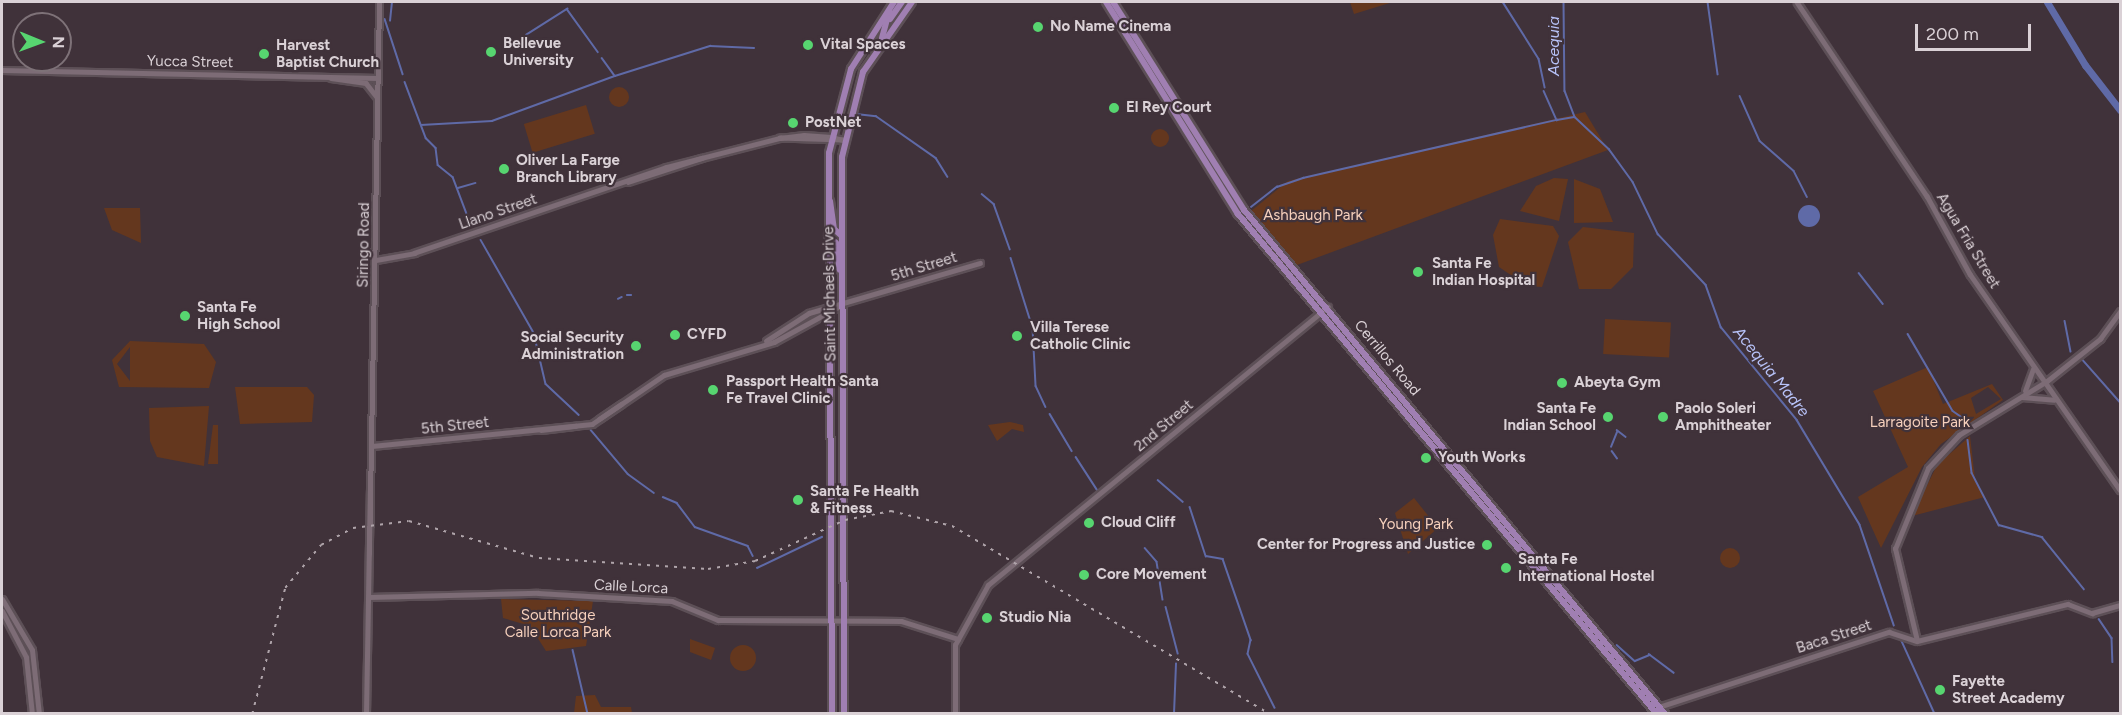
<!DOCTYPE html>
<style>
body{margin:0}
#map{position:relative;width:2122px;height:715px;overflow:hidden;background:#40323a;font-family:Figtree,sans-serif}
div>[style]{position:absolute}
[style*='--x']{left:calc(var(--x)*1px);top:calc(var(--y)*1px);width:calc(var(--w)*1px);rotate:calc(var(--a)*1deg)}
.green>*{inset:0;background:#64371e;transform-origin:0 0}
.round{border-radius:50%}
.water>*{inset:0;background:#5f6aa7}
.stream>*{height:1.5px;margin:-0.75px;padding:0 0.75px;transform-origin:0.75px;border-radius:0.75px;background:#5f6aa7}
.river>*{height:7px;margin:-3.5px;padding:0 3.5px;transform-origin:3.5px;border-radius:3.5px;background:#5f6aa7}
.roads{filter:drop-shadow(2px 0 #5d5057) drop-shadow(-2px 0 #5d5057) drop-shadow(0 2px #5d5057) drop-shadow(0 -2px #5d5057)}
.tertiary>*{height:4.5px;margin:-2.25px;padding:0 2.25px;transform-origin:2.25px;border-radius:2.25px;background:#7d6c76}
.secondary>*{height:5px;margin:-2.5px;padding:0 2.5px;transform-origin:2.5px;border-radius:2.5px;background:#7d6c76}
.primary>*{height:6px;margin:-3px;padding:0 3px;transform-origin:3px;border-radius:3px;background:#a07fb2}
.rail>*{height:1.5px;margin-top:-0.75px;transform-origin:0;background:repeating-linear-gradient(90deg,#afa4aa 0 3px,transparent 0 9px)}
.dots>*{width:16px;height:16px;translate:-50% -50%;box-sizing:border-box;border:3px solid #40323a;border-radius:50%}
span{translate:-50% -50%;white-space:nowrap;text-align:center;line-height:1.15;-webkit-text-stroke:4.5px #40323a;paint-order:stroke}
.poi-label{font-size:15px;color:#dad1d6;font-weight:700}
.left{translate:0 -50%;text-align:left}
.right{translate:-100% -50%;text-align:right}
.street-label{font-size:15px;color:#dad1d6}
.park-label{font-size:15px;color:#f6d0bc}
.water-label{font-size:16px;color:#b7c2f8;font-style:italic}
.frame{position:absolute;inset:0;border:3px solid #dad1d6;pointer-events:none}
.north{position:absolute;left:12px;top:12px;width:60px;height:60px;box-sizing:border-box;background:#40323a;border:2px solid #7e7278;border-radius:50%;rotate:91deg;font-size:16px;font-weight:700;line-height:24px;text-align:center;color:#dad1d6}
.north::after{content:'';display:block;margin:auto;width:21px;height:27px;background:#57d570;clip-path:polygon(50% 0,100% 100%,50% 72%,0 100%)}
.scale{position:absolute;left:1915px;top:24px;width:116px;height:27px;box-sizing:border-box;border:3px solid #dad1d6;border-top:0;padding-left:8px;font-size:18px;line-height:21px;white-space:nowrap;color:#dad1d6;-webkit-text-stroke:4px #40323a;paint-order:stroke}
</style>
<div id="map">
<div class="green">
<i style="clip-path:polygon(1350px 2px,1393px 2px,1354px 14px)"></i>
<i class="round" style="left:609px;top:87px;width:20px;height:20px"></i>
<i style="left:586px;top:105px;width:30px;height:65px;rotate:73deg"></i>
<i style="clip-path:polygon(1585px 112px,1608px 150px,1297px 265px,1251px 211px,1288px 181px)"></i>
<i class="round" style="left:1151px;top:129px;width:18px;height:18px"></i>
<i style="clip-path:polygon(1554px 178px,1568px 179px,1559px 221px,1520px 211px,1536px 186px)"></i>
<i style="clip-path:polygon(1574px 179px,1600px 189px,1613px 222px,1574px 223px)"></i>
<i style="clip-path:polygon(104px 208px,140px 208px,141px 243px,112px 230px)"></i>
<i style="clip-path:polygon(1500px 219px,1553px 226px,1559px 236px,1542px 287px,1527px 286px,1499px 267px,1493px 235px)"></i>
<i style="clip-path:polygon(1583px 227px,1634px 233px,1633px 267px,1611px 289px,1579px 289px,1568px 242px)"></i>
<i style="left:1605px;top:319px;width:66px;height:35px;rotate:3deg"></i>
<i style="clip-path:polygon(evenodd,130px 341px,204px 344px,216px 362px,209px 388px,119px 387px,112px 360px,130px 341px,130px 347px,130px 381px,117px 364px,130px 347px)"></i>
<i style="clip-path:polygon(evenodd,1928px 367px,1943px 404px,1992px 384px,2003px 400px,1941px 444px,1922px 467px,1881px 548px,1858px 497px,1908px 467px,1873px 391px,1928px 367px,1988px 387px,2001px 399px,1976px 414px,1971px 398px,1988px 387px)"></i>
<i style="clip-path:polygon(235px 387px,307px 387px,314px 395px,312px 422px,240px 424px)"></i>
<i style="clip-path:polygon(209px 406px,204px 466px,157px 457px,150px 441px,149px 408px)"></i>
<i style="clip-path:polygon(1010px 422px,1023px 425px,1024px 432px,1012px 429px,997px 441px,988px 425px)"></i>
<i style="clip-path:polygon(213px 425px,218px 425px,218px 464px,208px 464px)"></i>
<i style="clip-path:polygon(1970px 436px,1975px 479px,1985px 497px,1912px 516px,1937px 465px)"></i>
<i style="clip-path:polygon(1414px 498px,1438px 528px,1408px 554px,1395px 513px)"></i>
<i class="round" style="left:1720px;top:548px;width:20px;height:20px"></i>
<i style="clip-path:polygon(501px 599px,593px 601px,586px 646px,546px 651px,530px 626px,503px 618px)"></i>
<i style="clip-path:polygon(690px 639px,715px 648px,711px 660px,690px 652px)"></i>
<i class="round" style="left:730px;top:645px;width:26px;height:26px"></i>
<i style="clip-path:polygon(595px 695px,601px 707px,631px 707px,632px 713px,574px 713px,576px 696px)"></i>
</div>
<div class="water">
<i class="round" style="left:1798px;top:205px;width:22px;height:22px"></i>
</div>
<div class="stream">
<i style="--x:370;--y:2;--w:1;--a:0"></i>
<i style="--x:1503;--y:2;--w:67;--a:57.7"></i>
<i style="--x:1539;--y:59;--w:29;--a:78"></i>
<i style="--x:1564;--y:2;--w:89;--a:89.4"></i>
<i style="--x:1565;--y:91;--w:28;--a:69"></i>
<i style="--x:1575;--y:117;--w:47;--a:43.3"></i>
<i style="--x:1609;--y:149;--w:41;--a:54"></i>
<i style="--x:1633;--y:182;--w:58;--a:64.3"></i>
<i style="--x:1658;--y:234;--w:70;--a:46.7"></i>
<i style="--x:1706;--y:285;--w:45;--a:70.3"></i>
<i style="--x:1721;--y:327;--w:120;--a:50.7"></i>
<i style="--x:1797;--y:420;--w:122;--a:59"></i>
<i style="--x:1860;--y:525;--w:106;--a:71.2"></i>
<i style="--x:1708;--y:2;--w:73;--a:82.1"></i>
<i style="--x:385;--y:19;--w:58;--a:71.9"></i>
<i style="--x:390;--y:21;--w:19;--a:-84"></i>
<i style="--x:526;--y:35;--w:49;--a:-32.4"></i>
<i style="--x:567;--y:9;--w:53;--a:54.2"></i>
<i style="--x:602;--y:58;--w:22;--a:54"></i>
<i style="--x:615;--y:76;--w:100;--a:-17.5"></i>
<i style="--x:710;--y:46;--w:44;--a:2.6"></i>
<i style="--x:405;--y:82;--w:60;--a:69.4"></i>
<i style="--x:426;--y:138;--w:14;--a:45"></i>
<i style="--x:436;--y:148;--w:17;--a:83"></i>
<i style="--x:438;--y:165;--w:19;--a:39"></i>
<i style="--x:453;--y:177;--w:48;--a:69.3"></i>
<i style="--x:1544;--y:91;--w:32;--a:66"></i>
<i style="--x:1557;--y:120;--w:17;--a:-10"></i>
<i style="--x:1740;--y:96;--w:49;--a:66"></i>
<i style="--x:1760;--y:141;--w:45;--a:41.4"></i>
<i style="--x:1794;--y:171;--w:29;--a:63"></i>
<i style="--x:856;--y:114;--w:20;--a:6"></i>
<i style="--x:876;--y:116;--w:73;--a:35"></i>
<i style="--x:936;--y:158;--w:22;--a:58"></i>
<i style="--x:421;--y:125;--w:71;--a:-3.2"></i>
<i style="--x:492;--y:121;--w:131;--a:-20.1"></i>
<i style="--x:458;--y:188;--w:18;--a:-16"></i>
<i style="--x:982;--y:194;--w:16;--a:40"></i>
<i style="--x:994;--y:204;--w:48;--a:70.4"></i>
<i style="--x:1251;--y:207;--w:33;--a:-38"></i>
<i style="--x:1277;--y:187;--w:28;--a:-19"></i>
<i style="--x:1303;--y:178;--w:261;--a:-12.9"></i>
<i style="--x:481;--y:240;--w:107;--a:60.3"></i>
<i style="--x:534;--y:333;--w:52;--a:76.8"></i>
<i style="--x:546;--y:384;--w:45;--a:43.2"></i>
<i style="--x:1011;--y:258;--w:73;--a:72.6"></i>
<i style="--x:1033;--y:328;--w:58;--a:87"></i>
<i style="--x:1036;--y:386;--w:23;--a:65"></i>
<i style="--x:1859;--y:273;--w:39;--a:52"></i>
<i style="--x:627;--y:295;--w:4;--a:0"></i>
<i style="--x:618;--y:299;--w:4;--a:-27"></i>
<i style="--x:2065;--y:321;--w:31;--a:79"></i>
<i style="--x:1908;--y:334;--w:89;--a:59.7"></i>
<i style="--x:1953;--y:411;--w:16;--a:35"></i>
<i style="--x:2082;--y:359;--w:57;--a:48.5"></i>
<i style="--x:1050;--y:414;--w:43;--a:59.3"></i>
<i style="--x:591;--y:430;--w:57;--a:49.9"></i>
<i style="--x:628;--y:474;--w:32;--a:36"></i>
<i style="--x:1617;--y:430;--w:11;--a:38"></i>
<i style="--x:1968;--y:440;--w:33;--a:83"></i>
<i style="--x:1972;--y:473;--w:59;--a:62.6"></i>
<i style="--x:1999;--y:525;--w:45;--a:15.6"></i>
<i style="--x:2042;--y:537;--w:67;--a:51.1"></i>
<i style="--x:1611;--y:447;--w:16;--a:-68"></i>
<i style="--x:1612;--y:451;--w:9;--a:54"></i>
<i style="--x:1076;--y:457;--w:40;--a:57.1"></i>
<i style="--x:1158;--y:480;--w:33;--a:41"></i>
<i style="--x:663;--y:497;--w:15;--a:23"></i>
<i style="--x:677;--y:503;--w:30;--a:53"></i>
<i style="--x:695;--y:527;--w:56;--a:19.7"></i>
<i style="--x:748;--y:546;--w:11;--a:63"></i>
<i style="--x:1190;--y:507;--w:52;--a:71.9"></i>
<i style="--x:1206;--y:556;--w:17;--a:10"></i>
<i style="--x:1223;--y:559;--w:86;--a:70.9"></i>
<i style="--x:1251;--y:640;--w:14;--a:102"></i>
<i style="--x:1248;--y:654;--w:60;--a:63.4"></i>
<i style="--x:1145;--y:548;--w:18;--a:49"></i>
<i style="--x:1157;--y:562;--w:38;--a:81"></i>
<i style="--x:757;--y:568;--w:72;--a:-25.5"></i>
<i style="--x:1166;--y:607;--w:48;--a:75.4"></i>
<i style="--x:2099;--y:619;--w:23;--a:56"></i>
<i style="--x:2112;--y:638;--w:24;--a:88"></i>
<i style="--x:1901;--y:639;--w:82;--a:65.6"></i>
<i style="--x:1617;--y:645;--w:24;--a:42"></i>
<i style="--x:1635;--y:661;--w:16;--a:-22"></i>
<i style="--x:573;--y:650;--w:66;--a:76.8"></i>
<i style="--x:1649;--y:654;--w:31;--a:37"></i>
<i style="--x:1174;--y:714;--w:50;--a:-87.7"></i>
</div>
<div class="river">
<i style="--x:2047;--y:2;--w:74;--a:58.9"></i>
<i style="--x:2085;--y:65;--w:57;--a:52.1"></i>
</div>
<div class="roads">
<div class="tertiary">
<i style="--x:1797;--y:2;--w:234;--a:56.2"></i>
<i style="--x:1927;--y:196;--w:89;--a:61.1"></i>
<i style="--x:1970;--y:274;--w:263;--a:55.2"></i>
<i style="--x:2;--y:70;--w:376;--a:1.2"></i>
<i style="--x:331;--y:78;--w:35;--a:8"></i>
<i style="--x:366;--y:83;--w:18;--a:52"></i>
<i style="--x:804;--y:135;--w:27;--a:4"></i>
<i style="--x:831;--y:137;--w:12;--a:14"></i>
<i style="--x:843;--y:140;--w:63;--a:-178.2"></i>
<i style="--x:780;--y:138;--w:24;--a:-7"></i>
<i style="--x:628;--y:182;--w:78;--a:-18"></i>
<i style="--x:376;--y:260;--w:39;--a:-10"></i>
<i style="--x:414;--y:253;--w:266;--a:-18.8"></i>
<i style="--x:666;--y:167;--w:118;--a:-14.3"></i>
<i style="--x:766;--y:341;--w:51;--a:-33.1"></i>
<i style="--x:809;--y:313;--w:178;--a:-16.3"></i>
<i style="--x:2025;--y:391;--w:23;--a:-70"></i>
<i style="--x:2022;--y:397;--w:32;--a:5"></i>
<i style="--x:599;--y:419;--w:27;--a:-34"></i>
<i style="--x:541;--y:430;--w:35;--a:-7"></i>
<i style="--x:372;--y:446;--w:221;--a:-5.7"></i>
<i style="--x:592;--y:424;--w:87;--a:-34.2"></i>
<i style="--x:664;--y:375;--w:115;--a:-16.7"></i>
<i style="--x:774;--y:342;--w:77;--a:-28.6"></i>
<i style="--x:369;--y:554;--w:552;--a:-88.96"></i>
<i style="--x:369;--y:597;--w:169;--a:-1.4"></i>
<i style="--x:538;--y:593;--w:134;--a:3.4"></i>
<i style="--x:672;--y:601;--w:50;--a:22.4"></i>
<i style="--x:718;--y:620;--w:183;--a:0.3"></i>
<i style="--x:901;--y:621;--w:60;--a:17.5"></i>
<i style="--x:1917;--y:641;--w:95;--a:-103.4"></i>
<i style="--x:1895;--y:549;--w:87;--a:-67.8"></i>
<i style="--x:1928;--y:468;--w:45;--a:-46.8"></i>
<i style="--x:1959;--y:435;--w:103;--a:-31.5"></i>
<i style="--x:2047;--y:381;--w:68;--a:-38.4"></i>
<i style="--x:2100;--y:339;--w:34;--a:-54"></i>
<i style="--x:1659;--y:707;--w:242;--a:-18.1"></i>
<i style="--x:1889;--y:632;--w:29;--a:18"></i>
<i style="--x:1917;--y:641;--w:155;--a:-13.8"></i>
<i style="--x:2068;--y:604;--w:26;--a:21"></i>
<i style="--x:2092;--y:613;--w:29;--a:-16"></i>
<i style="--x:366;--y:714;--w:222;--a:-89"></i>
<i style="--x:955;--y:714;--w:69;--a:-90"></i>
<i style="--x:955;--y:645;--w:68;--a:-61.2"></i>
<i style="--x:988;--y:585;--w:439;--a:-39.3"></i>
</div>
<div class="secondary">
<i style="--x:2;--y:599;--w:59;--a:59.5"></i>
<i style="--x:32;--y:650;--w:64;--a:83.8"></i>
<i style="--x:2;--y:611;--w:52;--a:62.4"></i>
<i style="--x:26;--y:657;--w:57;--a:84"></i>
</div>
<div class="primary">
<i style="--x:1106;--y:2;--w:250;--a:58.1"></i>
<i style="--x:1238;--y:214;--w:652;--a:50.04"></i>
<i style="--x:1113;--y:2;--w:246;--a:57.8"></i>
<i style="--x:1244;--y:210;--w:657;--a:50.13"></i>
<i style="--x:890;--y:19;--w:21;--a:-55"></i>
<i style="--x:882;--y:38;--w:28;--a:-75"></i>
<i style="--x:830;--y:201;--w:28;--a:82"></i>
<i style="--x:834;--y:229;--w:9;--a:41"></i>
<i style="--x:828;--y:235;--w:11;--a:45"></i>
<i style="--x:836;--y:243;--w:27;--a:82"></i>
<i style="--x:832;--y:714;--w:561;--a:-90.31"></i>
<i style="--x:829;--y:153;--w:87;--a:-75.3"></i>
<i style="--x:851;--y:69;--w:80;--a:-57.3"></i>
<i style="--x:844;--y:714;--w:557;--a:-90.21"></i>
<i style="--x:842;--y:157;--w:88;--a:-76.1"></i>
<i style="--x:863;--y:72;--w:85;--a:-55"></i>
</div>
</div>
<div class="rail">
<i style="--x:252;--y:714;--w:130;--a:-75.3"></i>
<i style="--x:285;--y:588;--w:56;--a:-50.1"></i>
<i style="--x:321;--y:545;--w:36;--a:-28"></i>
<i style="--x:353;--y:528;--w:56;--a:-7.1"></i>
<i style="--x:409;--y:521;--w:135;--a:15.9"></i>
<i style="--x:539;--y:558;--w:169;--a:3.7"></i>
<i style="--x:708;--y:569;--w:48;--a:-9.7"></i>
<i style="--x:755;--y:561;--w:99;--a:-24.5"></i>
<i style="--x:845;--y:520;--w:47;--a:-11.1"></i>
<i style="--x:891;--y:511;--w:63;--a:13.8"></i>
<i style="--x:952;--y:526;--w:369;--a:30.6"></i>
</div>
<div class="dots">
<i style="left:1038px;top:27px;background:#57d570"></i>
<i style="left:808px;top:45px;background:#57d570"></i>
<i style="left:491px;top:52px;background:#57d570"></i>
<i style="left:264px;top:54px;background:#57d570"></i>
<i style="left:1114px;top:108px;background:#57d570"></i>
<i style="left:793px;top:123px;background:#57d570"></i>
<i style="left:504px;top:169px;background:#57d570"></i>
<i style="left:1418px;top:272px;background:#57d570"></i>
<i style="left:185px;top:316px;background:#57d570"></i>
<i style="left:675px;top:335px;background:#57d570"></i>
<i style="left:1017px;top:336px;background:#57d570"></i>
<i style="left:636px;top:346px;background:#57d570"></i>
<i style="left:1562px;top:383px;background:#57d570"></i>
<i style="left:713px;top:390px;background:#57d570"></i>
<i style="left:1608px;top:417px;background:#57d570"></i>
<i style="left:1663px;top:417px;background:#57d570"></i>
<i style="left:1426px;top:458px;background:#57d570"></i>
<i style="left:798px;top:500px;background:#57d570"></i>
<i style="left:1089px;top:523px;background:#57d570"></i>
<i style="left:1487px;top:545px;background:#57d570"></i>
<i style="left:1506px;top:568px;background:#57d570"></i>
<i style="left:1084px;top:575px;background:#57d570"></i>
<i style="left:987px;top:618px;background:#57d570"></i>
<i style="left:1940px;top:690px;background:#57d570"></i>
</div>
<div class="poi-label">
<span class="left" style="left:1050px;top:27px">No Name Cinema</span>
<span class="left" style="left:503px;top:52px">Bellevue<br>University</span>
<span class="left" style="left:276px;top:54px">Harvest<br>Baptist Church</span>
<span class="left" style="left:820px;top:45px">Vital Spaces</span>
<span class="left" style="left:1126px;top:108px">El Rey Court</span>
<span class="left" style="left:805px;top:123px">PostNet</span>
<span class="left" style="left:516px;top:169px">Oliver La Farge<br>Branch Library</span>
<span class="left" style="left:1432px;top:272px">Santa Fe<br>Indian Hospital</span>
<span class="left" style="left:197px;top:316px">Santa Fe<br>High School</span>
<span class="left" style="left:1030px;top:336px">Villa Terese<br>Catholic Clinic</span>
<span class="left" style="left:687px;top:335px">CYFD</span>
<span class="right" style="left:624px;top:346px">Social Security<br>Administration</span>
<span class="left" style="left:726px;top:390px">Passport Health Santa<br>Fe Travel Clinic</span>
<span class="left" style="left:1574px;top:383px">Abeyta Gym</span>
<span class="right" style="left:1596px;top:417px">Santa Fe<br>Indian School</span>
<span class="left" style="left:1675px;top:417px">Paolo Soleri<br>Amphitheater</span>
<span class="left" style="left:1438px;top:458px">Youth Works</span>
<span class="left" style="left:810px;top:500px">Santa Fe Health<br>&amp; Fitness</span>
<span class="left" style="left:1101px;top:523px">Cloud Cliff</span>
<span class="right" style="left:1475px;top:545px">Center for Progress and Justice</span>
<span class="left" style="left:1518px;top:568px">Santa Fe<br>International Hostel</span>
<span class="left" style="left:1096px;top:575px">Core Movement</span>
<span class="left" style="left:999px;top:618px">Studio Nia</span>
<span class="left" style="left:1952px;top:690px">Fayette<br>Street Academy</span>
</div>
<div class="street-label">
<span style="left:190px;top:62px;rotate:1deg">Yucca Street</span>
<span style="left:498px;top:212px;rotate:-19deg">Llano Street</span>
<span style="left:1968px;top:241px;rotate:59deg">Agua Fria Street</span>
<span style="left:364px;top:245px;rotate:-89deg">Siringo Road</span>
<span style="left:924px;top:267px;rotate:-17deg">5th Street</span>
<span style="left:830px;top:294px;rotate:-91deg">Saint Michaels Drive</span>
<span style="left:1387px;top:358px;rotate:50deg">Cerrillos Road</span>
<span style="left:455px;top:426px;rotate:-6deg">5th Street</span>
<span style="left:1164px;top:426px;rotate:-40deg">2nd Street</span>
<span style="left:631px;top:587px;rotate:3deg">Calle Lorca</span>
<span style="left:1834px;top:637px;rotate:-18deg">Baca Street</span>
</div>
<div class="park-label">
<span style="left:1313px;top:216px">Ashbaugh Park</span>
<span style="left:1920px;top:423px">Larragoite Park</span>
<span style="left:1416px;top:525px">Young Park</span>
<span style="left:558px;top:624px">Southridge<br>Calle Lorca Park</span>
</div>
<div class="water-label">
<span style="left:1554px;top:46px;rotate:-90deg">Acequia</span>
<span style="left:1771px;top:372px;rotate:51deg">Acequia Madre</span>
</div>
<div class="frame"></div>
<div class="north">N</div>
<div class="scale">200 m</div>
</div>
